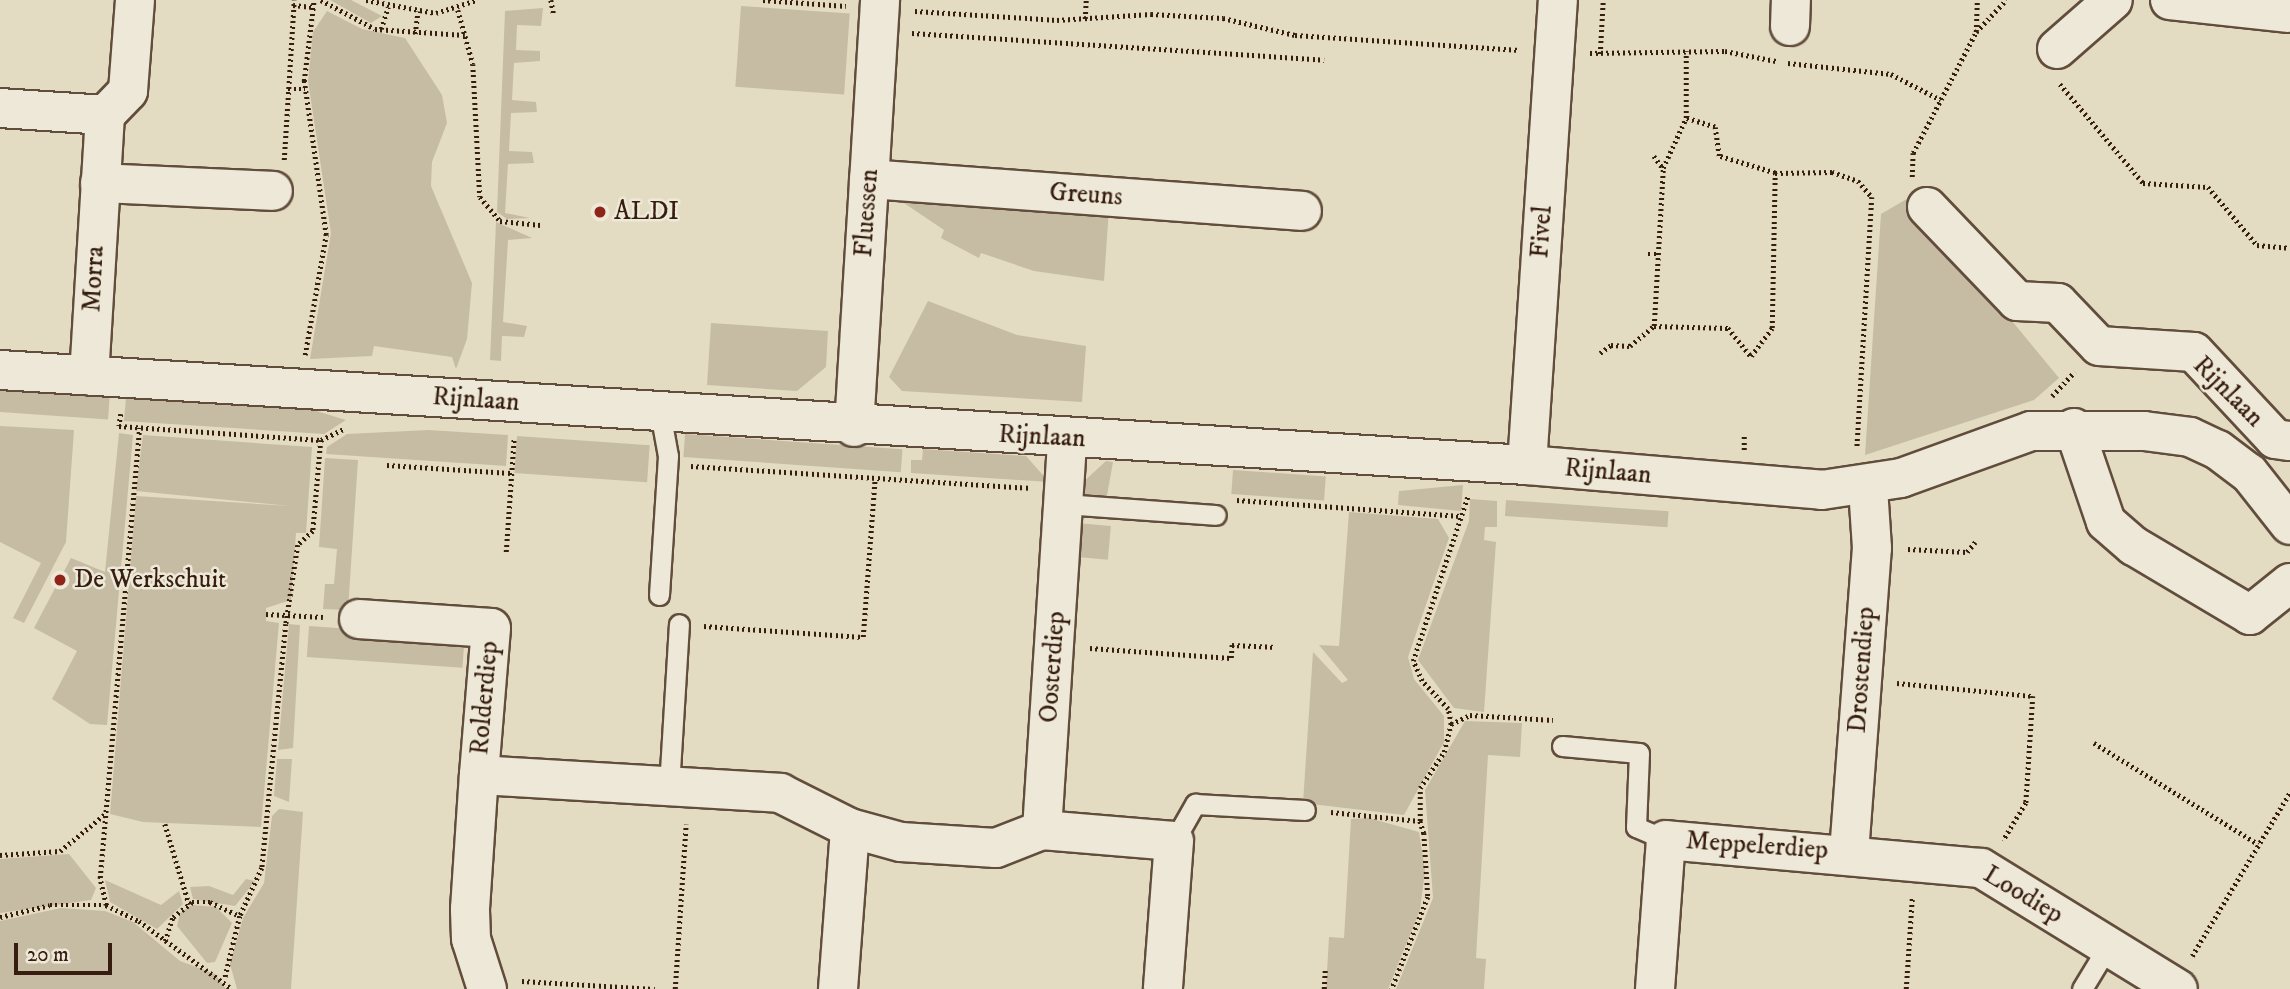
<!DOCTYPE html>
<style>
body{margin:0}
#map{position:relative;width:2290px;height:989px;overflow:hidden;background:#e3dcc2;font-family:"IM FELL DW Pica",serif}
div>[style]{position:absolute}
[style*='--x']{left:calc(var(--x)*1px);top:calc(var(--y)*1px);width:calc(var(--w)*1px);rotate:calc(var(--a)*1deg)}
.green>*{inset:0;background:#c6bca4;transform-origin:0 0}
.path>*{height:4.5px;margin-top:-2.25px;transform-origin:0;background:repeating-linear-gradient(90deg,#371d0f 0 2px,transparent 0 5.5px)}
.roads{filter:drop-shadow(2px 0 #624d3c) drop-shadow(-2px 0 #624d3c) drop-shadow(0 2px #624d3c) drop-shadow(0 -2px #624d3c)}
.lane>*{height:19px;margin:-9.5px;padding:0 9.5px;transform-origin:9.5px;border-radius:9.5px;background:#ede8d7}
.street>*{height:38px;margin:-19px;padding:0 19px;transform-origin:19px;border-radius:19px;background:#ede8d7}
.dots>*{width:19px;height:19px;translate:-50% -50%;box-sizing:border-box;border:4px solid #ede8d7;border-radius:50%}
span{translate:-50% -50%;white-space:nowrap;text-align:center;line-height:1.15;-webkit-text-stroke:5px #ede8d7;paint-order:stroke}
.street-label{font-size:26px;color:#371d0f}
.poi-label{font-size:26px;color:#371d0f}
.left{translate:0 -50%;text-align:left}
.scale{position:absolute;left:14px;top:943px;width:98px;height:32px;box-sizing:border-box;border:4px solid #371d0f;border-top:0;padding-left:9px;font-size:21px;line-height:24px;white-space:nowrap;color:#371d0f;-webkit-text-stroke:5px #ede8d7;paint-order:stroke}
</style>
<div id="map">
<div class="green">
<i style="clip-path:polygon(330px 0,351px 0,382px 16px,371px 23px)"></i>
<i style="left:741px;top:6px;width:109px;height:81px;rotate:4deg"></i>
<i style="clip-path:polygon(543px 8px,541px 26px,517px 25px,516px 50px,540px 51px,540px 61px,514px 63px,512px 100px,536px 102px,537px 112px,511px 113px,509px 151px,532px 152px,534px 163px,508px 164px,505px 213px,530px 218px,507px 219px,497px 212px,505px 11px)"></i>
<i style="clip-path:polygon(327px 11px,362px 29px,405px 38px,442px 95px,447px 123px,432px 162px,431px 186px,472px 283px,467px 339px,456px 369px,452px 357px,374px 346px,372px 356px,310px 359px,331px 233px,308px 81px,313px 32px)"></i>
<i style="clip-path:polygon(895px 197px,1109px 209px,1104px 281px,1034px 271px,981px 253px,979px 258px,941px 238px,944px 230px)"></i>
<i style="clip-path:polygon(1910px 197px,2059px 378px,2034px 400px,1865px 455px,1881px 214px)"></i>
<i style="clip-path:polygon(496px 222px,532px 238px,508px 240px,503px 322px,527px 326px,524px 337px,502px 336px,501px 361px,490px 360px)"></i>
<i style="clip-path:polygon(928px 301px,1017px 335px,1086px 346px,1082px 402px,902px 391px,889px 377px)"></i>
<i style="clip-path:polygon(711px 323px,828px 331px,826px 367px,797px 391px,707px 385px)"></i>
<i style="left:0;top:388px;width:110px;height:24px;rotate:4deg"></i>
<i style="clip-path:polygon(126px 397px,310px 409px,346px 420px,324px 434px,124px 421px)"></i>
<i style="clip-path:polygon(0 426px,74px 430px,66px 542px,24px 623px,13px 618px,41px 563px,0 542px)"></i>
<i style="clip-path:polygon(428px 430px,508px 435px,506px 466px,326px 454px,327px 447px,347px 434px)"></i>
<i style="clip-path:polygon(119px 433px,133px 435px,107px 725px,90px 724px,52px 699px,77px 651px,34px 628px,71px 558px,105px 572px)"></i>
<i style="left:685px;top:434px;width:218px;height:23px;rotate:4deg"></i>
<i style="clip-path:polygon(143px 435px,312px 447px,306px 533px,296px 533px,291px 600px,266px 608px,266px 621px,279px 623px,261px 827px,143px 822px,110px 814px,136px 496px,290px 506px,136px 491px)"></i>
<i style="left:517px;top:436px;width:133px;height:37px;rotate:4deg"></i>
<i style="clip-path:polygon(923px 449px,1026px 456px,1049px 482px,911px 473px,911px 460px,922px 460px)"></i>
<i style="clip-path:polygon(325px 458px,358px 460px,348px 610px,323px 609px,325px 584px,334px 584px,337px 549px,319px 547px)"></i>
<i style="clip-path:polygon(1106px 461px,1113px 462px,1106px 501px,1079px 500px,1080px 485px)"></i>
<i style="left:1233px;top:470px;width:93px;height:24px;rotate:4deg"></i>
<i style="clip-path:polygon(1463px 485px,1461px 511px,1398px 505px,1399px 491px)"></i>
<i style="clip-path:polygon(1470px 499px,1497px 501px,1497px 527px,1485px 527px,1484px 540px,1496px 542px,1484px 712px,1454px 708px,1418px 660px,1469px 521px)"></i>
<i style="left:1506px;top:500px;width:163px;height:16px;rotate:4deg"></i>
<i style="clip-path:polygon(1349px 512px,1438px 519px,1449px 538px,1408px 657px,1414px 679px,1444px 716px,1444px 742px,1404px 815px,1303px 803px,1313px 652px,1342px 683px,1348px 680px,1319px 645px,1339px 646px)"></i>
<i style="left:1077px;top:523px;width:34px;height:34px;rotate:5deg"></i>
<i style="clip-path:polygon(289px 624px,300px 625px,293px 748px,278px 750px)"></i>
<i style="left:309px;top:626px;width:156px;height:31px;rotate:4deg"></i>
<i style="clip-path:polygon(1465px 721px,1522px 723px,1520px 757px,1488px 755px,1476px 958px,1486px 959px,1484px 989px,1396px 989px,1433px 898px,1425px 790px)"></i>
<i style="clip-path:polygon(277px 759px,292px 759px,289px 802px,274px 796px)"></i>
<i style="clip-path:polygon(279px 809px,303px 812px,291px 989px,237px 989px,230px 964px,243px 918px,264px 883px,272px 816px)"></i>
<i style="clip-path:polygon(1369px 818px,1419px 832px,1425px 871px,1420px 910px,1388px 989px,1326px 989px,1329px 937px,1344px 938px,1351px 819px)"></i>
<i style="clip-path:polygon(69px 854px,96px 888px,91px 900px,0 913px,0 859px)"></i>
<i style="clip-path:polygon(246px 879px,255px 881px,235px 906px,193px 899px,190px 887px,209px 886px,233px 895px)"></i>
<i style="clip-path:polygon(105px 880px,161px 905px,179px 891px,183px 904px,157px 929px,110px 902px)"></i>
<i style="clip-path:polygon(192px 905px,216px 907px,232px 923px,215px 962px,207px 963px,177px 926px,180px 913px)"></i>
<i style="clip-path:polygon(61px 908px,105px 911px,133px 922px,180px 961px,215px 974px,226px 989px,0 989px,0 921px)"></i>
</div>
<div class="path">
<i style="--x:321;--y:0;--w:61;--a:28.2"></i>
<i style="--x:375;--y:29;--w:90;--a:3.8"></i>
<i style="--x:366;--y:0;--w:71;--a:10.5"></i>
<i style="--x:436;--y:13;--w:43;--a:-17.6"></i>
<i style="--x:551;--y:0;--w:15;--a:79"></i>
<i style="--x:763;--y:0;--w:83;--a:4.1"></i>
<i style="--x:293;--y:5;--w:20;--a:6"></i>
<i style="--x:458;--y:10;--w:56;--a:74.5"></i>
<i style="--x:473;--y:64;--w:133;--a:87"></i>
<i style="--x:480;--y:197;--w:31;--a:50"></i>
<i style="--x:500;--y:221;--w:41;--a:5.6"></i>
<i style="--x:915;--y:11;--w:142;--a:3.6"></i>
<i style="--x:1057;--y:20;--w:94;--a:-3.7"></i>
<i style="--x:1151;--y:14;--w:72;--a:3.2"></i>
<i style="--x:1223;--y:18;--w:74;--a:13.3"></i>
<i style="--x:1295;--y:35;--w:225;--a:3.8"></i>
<i style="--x:1085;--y:19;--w:19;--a:-87"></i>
<i style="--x:381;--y:29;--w:23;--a:-72"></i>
<i style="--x:1976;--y:32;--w:32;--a:-88"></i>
<i style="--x:912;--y:33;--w:413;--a:3.7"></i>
<i style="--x:415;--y:34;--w:23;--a:-83"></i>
<i style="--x:1590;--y:53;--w:135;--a:-0.8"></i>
<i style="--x:1725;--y:51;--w:52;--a:11.1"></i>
<i style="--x:1600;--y:54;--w:54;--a:-86.8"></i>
<i style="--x:1788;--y:63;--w:104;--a:6.1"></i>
<i style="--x:1891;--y:74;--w:56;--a:27.5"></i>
<i style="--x:2060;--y:84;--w:129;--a:50"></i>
<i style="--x:2143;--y:183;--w:65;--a:3.5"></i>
<i style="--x:2208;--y:187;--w:76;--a:49.8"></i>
<i style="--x:2257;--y:245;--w:33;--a:5"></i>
<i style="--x:288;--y:89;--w:17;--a:0"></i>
<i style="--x:1654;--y:156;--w:14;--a:54"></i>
<i style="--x:284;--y:160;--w:160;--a:-86.4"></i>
<i style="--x:1775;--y:173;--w:57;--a:-1"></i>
<i style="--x:1832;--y:172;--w:28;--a:19"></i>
<i style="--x:1858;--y:181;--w:21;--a:49"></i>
<i style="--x:1872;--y:197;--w:253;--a:93.4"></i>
<i style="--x:1912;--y:177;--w:24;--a:-88"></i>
<i style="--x:1913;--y:153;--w:136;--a:-62.5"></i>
<i style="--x:1976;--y:32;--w:44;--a:-46.8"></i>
<i style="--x:1648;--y:254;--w:10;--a:0"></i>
<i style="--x:1654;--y:326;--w:74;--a:1.5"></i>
<i style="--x:1728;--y:328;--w:36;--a:51"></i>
<i style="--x:1751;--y:356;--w:35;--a:-53"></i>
<i style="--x:1772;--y:328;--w:155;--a:-88.9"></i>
<i style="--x:1775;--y:173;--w:59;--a:-163.1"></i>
<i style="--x:1719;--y:156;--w:29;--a:-98"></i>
<i style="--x:1715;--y:127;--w:30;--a:-163"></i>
<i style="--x:1600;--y:353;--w:14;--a:-36"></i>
<i style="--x:1611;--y:345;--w:19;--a:3"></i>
<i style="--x:1630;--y:346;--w:31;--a:-40"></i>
<i style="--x:1654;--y:326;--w:158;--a:-86.7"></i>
<i style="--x:1663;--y:168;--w:55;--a:-65.3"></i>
<i style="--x:1686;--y:118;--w:67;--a:-90"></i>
<i style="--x:305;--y:355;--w:122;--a:-80.1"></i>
<i style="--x:326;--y:235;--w:156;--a:-98.1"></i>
<i style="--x:304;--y:81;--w:82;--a:-83"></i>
<i style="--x:2052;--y:396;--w:33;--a:-47"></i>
<i style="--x:121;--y:414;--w:12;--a:99"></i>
<i style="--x:119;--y:426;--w:202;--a:4"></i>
<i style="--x:321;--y:440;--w:91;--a:95"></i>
<i style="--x:313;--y:531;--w:21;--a:137"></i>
<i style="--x:298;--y:545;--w:80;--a:98.6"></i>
<i style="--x:286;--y:624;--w:245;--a:95.6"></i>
<i style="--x:262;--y:868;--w:53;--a:114.6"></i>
<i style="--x:240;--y:916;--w:64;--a:103.6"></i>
<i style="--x:321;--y:440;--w:25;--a:-26"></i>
<i style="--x:1744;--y:450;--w:14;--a:-90"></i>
<i style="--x:387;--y:465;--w:124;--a:3.7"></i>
<i style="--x:691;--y:466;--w:338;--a:3.7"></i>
<i style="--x:1237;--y:500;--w:224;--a:4.1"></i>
<i style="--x:1908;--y:549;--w:59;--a:2.9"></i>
<i style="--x:1967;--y:552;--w:13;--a:-51"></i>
<i style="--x:506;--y:552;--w:114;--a:-86"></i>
<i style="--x:266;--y:614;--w:57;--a:3"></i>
<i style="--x:704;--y:626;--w:159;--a:4"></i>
<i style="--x:863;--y:637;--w:159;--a:-85.7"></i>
<i style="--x:1090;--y:648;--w:141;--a:4.1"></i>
<i style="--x:1231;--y:658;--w:13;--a:-86"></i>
<i style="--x:1232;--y:645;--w:44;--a:2.6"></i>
<i style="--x:1897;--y:683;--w:137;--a:5.5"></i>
<i style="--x:2033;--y:696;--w:107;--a:93.7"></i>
<i style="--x:2026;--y:803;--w:44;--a:121.2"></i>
<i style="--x:1451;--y:724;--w:21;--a:-25"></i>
<i style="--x:1470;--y:715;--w:83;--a:3.4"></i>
<i style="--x:2094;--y:743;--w:193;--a:31.6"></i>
<i style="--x:1331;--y:812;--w:89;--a:5.8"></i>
<i style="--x:1420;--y:821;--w:13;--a:72"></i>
<i style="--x:1424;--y:833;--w:64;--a:86.4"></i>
<i style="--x:1428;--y:897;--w:99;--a:111.4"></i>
<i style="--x:1420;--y:821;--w:33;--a:-90"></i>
<i style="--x:1420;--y:788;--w:43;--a:-56.3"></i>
<i style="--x:1444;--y:752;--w:29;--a:-76"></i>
<i style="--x:1451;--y:724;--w:15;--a:-101"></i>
<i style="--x:1448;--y:709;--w:38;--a:-133"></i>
<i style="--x:1422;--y:681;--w:22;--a:-114"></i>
<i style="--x:1413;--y:661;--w:174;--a:-71.6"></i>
<i style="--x:165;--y:824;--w:84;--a:73.3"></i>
<i style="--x:0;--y:855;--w:60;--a:-3.8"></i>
<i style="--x:60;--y:851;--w:58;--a:-39.4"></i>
<i style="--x:106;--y:905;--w:28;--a:-103"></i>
<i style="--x:100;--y:878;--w:452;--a:-85"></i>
<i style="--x:0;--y:917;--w:51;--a:-13.5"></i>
<i style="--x:50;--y:905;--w:56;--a:0"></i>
<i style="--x:106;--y:905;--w:37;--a:26"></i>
<i style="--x:139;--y:921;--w:115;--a:36.2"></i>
<i style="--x:165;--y:941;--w:25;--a:-72"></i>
<i style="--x:173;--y:917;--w:24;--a:-38"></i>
<i style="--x:192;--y:902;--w:18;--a:0"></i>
<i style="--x:210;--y:902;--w:33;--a:25"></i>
<i style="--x:2192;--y:956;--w:191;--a:-59.1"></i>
<i style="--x:522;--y:981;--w:133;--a:3.4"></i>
<i style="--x:675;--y:989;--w:165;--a:-86.2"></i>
<i style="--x:1324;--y:989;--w:19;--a:-87"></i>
<i style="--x:1906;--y:989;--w:91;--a:-86.2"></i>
</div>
<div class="roads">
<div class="lane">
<i style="--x:1063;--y:504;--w:153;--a:4.1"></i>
<i style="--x:659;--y:595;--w:139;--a:-86.3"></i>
<i style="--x:668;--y:456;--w:45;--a:-100.3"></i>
<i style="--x:1562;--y:746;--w:77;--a:5.2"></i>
<i style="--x:1639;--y:753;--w:74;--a:92.3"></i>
<i style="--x:1636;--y:827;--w:33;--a:23"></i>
<i style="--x:669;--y:787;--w:163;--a:-86.5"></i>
<i style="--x:1174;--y:841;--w:43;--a:-60.4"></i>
<i style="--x:1195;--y:804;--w:110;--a:3.1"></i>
<i style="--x:2082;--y:989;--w:50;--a:-58.8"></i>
</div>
<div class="street">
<i style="--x:2170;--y:0;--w:118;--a:6.3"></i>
<i style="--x:1790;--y:26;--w:26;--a:-88"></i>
<i style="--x:2057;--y:49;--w:74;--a:-41.2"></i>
<i style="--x:0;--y:108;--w:105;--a:3.8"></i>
<i style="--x:105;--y:115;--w:261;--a:93.5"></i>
<i style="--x:105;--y:115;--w:33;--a:-46"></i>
<i style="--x:128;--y:91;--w:91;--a:-85.6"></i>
<i style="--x:869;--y:179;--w:434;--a:4.2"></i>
<i style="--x:100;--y:183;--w:173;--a:2.6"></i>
<i style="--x:1927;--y:207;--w:130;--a:46.2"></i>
<i style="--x:2017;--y:301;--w:41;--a:2.8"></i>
<i style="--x:2058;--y:303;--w:59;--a:46.4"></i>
<i style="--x:2099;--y:346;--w:95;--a:3.6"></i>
<i style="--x:2194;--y:352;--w:119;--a:47"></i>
<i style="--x:2275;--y:439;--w:15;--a:8"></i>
<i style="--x:0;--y:370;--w:1530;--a:3.56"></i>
<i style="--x:1527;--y:465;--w:296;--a:4.8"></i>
<i style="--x:1822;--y:490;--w:80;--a:-8.6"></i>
<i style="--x:1901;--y:478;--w:138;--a:-19.9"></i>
<i style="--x:2031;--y:431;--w:113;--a:0"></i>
<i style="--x:2144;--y:431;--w:46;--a:7.4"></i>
<i style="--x:2190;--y:437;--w:31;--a:25"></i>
<i style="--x:2218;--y:450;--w:39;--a:37"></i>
<i style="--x:2249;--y:473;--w:66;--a:51.7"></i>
<i style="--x:854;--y:427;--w:428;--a:-86.5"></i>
<i style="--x:2074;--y:428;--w:99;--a:71.2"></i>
<i style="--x:2106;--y:522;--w:37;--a:41"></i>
<i style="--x:2134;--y:546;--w:135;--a:30.7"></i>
<i style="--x:2250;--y:615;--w:51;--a:-38.7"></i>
<i style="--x:1527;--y:465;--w:466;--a:-86.2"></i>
<i style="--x:359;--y:619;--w:132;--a:3.9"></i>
<i style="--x:491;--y:628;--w:147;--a:94.7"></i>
<i style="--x:1042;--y:830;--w:392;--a:-86.3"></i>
<i style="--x:1849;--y:853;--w:306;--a:-85.7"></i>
<i style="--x:1872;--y:548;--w:61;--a:-93.8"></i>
<i style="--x:487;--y:989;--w:52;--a:-107.7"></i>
<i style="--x:471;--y:939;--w:30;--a:-92"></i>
<i style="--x:470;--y:909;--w:134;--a:-86.2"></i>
<i style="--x:479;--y:775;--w:302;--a:3.4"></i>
<i style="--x:780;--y:793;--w:78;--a:26.6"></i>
<i style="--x:850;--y:828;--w:53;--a:15.4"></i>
<i style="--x:901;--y:842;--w:95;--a:3.6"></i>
<i style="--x:996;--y:848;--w:49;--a:-21.4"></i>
<i style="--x:1042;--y:830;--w:132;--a:4.8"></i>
<i style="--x:1174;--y:841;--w:148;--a:94.3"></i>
<i style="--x:838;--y:989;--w:161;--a:-85.7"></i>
<i style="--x:1655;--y:989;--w:149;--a:-85.8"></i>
<i style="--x:1666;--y:840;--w:316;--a:5.1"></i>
<i style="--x:1981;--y:868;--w:231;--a:31.6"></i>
</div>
</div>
<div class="dots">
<i style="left:600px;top:212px;background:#8f2418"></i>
<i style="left:60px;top:580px;background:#8f2418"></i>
</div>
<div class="street-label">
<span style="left:1086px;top:195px;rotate:4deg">Greuns</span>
<span style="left:867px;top:213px;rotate:-86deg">Fluessen</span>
<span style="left:1542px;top:232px;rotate:-86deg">Fivel</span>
<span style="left:94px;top:279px;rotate:-87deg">Morra</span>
<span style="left:2228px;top:392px;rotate:45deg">Rijnlaan</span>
<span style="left:476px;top:400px;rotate:4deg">Rijnlaan</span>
<span style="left:1042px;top:437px;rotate:3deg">Rijnlaan</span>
<span style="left:1608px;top:472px;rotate:5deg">Rijnlaan</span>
<span style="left:1053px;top:667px;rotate:-86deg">Oosterdiep</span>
<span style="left:1862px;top:670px;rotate:-86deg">Drostendiep</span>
<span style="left:485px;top:698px;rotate:-85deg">Rolderdiep</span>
<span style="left:1757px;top:846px;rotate:4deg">Meppelerdiep</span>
<span style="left:2023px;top:895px;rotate:31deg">Loodiep</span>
</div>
<div class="poi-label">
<span class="left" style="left:614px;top:212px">ALDI</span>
<span class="left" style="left:74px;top:580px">De Werkschuit</span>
</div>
<div class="scale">20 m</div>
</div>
